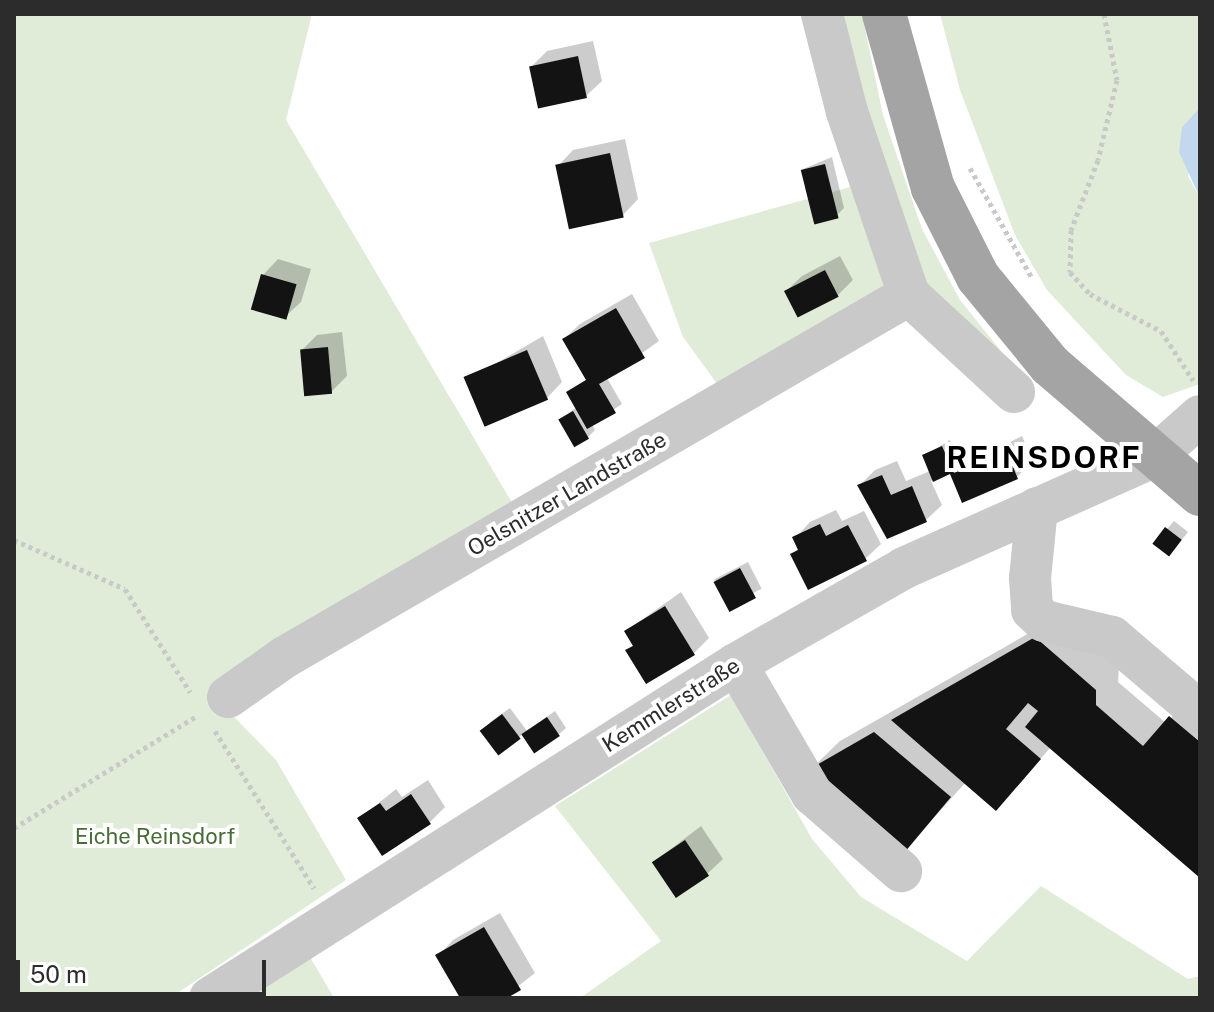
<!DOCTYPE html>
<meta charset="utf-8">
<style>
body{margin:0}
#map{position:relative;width:1214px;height:1012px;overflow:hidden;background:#fff;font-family:"Public Sans",sans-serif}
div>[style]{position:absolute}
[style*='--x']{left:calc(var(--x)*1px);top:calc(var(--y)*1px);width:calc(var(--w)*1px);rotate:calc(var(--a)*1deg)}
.green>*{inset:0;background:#e0ecd7}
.water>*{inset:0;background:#c1d8ee}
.shadow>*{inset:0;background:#0003;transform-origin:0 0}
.building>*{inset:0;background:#131313;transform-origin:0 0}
.path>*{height:5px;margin-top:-2.5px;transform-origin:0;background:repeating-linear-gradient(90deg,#c9c9c9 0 4px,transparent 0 8px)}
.minor>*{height:42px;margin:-21px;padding:0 21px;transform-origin:21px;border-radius:21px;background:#c9c9c9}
.major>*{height:44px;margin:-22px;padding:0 22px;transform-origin:22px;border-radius:22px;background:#a4a4a4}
span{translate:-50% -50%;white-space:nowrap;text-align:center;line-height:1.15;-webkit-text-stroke:8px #fff;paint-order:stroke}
.street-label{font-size:22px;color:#2c2c2c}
.park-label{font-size:22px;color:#496b36}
.district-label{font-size:30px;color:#000;font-weight:700;letter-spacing:2px}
.frame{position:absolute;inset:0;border:16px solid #2c2c2c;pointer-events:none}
.scale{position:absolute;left:16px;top:960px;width:250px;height:36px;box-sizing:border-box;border:4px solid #2c2c2c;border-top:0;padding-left:10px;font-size:24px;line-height:28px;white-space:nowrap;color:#2c2c2c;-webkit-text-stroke:6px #fff;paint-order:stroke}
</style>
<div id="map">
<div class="green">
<i style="clip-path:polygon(14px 14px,312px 14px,286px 120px,517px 511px,209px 691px,276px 760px,346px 880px,170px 998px,14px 998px)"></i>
<i style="clip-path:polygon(829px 14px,862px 14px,883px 115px,922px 229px,960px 300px,1009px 361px,915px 281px)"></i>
<i style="clip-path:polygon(940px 14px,1200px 14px,1200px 108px,1188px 176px,1200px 198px,1200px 384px,1163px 397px,1126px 375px,1047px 290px,1015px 235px,960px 90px)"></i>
<i style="clip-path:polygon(854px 186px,886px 280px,872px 305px,723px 392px,683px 337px,649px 243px)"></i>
<i style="clip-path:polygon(731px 695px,812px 839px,861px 897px,967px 961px,1041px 886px,1188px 979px,1200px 976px,1200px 998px,580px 998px,661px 941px,555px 806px)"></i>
<i style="clip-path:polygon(310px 957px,334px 998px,249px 998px)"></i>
</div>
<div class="water">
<i style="clip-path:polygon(1200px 108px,1200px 198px,1179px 152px,1182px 127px)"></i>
</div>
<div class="shadow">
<i style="clip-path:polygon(593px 41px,602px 81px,586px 96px,531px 67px,547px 51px)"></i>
<i style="clip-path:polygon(625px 139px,638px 199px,623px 215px,558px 166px,573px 150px)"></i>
<i style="clip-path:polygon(832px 157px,844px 208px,836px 216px,803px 169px)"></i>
<i style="clip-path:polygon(840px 256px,853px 280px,838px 295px,786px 291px,802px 276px)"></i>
<i style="clip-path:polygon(278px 259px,311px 269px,301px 302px,285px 317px,263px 275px)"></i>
<i style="clip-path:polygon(632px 294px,659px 341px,607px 378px,622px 404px,592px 424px,595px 430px,588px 437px,560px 419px,577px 407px,569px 392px,587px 379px,564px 339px,580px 324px)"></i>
<i style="clip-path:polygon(342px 332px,347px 376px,331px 392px,302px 350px,317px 335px)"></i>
<i style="clip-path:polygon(543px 336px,562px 382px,547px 398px,470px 386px,485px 370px)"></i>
<i style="clip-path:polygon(1022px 436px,1033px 461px,1017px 477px,963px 500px,951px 472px,931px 481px,942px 505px,926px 520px,859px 486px,875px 470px,897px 461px,906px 481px,930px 471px,924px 456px,950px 440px,961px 467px)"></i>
<i style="clip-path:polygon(836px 510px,842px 521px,864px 511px,881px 544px,865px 559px,792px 555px,799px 548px,795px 538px,810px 522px)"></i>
<i style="clip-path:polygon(1174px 521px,1188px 532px,1176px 547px,1167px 529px)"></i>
<i style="left:748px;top:562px;width:30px;height:38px;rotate:63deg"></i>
<i style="clip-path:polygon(681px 592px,709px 638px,693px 654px,628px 651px,634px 644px,626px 631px)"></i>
<i style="clip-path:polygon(1059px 616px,1119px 667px,1118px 682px,1166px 723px,1194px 694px,1200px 700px,1200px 875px,1051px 747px,996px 808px,966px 782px,899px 856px,810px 770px,840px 741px)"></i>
<i style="clip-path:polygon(510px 708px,527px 731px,555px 711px,566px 728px,558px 735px,524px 733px,519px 737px,489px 723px)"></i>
<i style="clip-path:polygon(428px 780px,445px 807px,430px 822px,359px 819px,396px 789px,402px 797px)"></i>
<i style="clip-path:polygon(701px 826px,723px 859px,707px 874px,654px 862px)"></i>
<i style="clip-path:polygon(500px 913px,535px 973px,503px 998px,462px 998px,438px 956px,453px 940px)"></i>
</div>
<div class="building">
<i style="left:578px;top:56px;width:43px;height:50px;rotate:78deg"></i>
<i style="left:610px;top:153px;width:66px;height:56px;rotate:78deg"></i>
<i style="left:825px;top:164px;width:56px;height:25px;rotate:76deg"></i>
<i style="left:825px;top:270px;width:30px;height:46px;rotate:63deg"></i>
<i style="left:261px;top:274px;width:37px;height:37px;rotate:16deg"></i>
<i style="clip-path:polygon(616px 308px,645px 358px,599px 384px,616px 413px,587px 429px,566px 392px,586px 380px,562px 339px)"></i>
<i style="left:328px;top:347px;width:47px;height:28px;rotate:85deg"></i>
<i style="left:527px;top:350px;width:54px;height:69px;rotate:67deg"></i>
<i style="left:573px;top:411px;width:32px;height:17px;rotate:60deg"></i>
<i style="clip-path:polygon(942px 446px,954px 473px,1006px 450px,1018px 479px,962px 503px,950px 474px,933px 482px,922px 455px)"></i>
<i style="clip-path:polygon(882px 475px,891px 495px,912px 486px,927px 522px,887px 539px,857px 485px)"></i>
<i style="clip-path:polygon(820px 524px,826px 536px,848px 525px,867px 561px,808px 590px,790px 554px,798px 550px,792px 537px)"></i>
<i style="left:1165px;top:527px;width:21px;height:21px;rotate:37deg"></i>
<i style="left:740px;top:568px;width:34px;height:30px;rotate:62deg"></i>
<i style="clip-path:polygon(665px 606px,695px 655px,646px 684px,625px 650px,633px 646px,624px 631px)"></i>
<i style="clip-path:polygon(1035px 637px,1096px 690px,1096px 705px,1143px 746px,1169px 716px,1200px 742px,1200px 878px,1025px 727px,1038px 711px,1028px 703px,1006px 729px,1041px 759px,996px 811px,891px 720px)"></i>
<i style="left:502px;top:714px;width:31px;height:28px;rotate:53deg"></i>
<i style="left:547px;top:717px;width:23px;height:31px;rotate:56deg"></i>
<i style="clip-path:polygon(874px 732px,951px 797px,899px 859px,808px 770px)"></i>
<i style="clip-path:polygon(411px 794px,431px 824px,382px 856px,357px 818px,380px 803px,386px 811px)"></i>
<i style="left:685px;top:840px;width:43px;height:40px;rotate:56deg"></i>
<i style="clip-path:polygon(484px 927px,521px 990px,507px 998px,460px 998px,435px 955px)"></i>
</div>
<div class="path">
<i style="--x:1104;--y:14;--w:67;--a:78.9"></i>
<i style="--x:1117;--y:80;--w:82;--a:103.4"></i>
<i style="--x:1098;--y:160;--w:75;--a:111.1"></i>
<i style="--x:1071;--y:230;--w:42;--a:91.4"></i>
<i style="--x:1070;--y:272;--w:30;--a:48"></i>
<i style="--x:1090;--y:294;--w:80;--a:27.5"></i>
<i style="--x:1161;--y:331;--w:59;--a:56.9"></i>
<i style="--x:970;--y:168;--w:126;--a:60.6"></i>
<i style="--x:14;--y:540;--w:121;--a:23.8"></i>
<i style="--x:125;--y:589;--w:122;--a:57.7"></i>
<i style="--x:215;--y:731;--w:186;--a:57.8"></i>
<i style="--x:14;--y:828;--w:215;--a:-31.5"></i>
</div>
<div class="minor">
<i style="--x:822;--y:14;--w:101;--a:75.7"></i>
<i style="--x:847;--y:112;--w:193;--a:71.3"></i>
<i style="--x:1037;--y:508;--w:70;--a:95.7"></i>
<i style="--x:1030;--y:578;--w:32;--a:86"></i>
<i style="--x:1032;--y:610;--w:16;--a:43"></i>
<i style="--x:1044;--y:621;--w:70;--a:13.2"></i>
<i style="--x:1112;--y:637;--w:116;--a:40.4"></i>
<i style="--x:736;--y:664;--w:151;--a:59.7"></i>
<i style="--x:812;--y:794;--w:118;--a:40.9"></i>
<i style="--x:228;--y:697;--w:70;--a:-35.1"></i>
<i style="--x:285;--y:657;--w:721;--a:-30.12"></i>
<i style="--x:909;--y:295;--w:143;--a:42.7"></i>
<i style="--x:210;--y:998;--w:623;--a:-32.41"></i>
<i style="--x:736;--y:664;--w:193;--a:-29.7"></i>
<i style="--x:904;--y:568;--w:275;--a:-24"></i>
<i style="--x:1155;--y:456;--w:60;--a:-41.6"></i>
</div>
<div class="major">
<i style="--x:884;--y:14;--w:181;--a:74.3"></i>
<i style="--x:933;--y:188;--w:100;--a:63.2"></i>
<i style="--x:978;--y:277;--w:114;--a:50.7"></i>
<i style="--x:1050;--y:365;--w:198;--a:40.7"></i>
</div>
<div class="street-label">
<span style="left:567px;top:494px;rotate:-30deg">Oelsnitzer Landstraße</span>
<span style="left:671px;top:705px;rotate:-32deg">Kemmlerstraße</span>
</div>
<div class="park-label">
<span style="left:155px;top:837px">Eiche Reinsdorf</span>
</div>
<div class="district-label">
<span style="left:1044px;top:457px">REINSDORF</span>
</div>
<div class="frame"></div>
<div class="scale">50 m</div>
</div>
